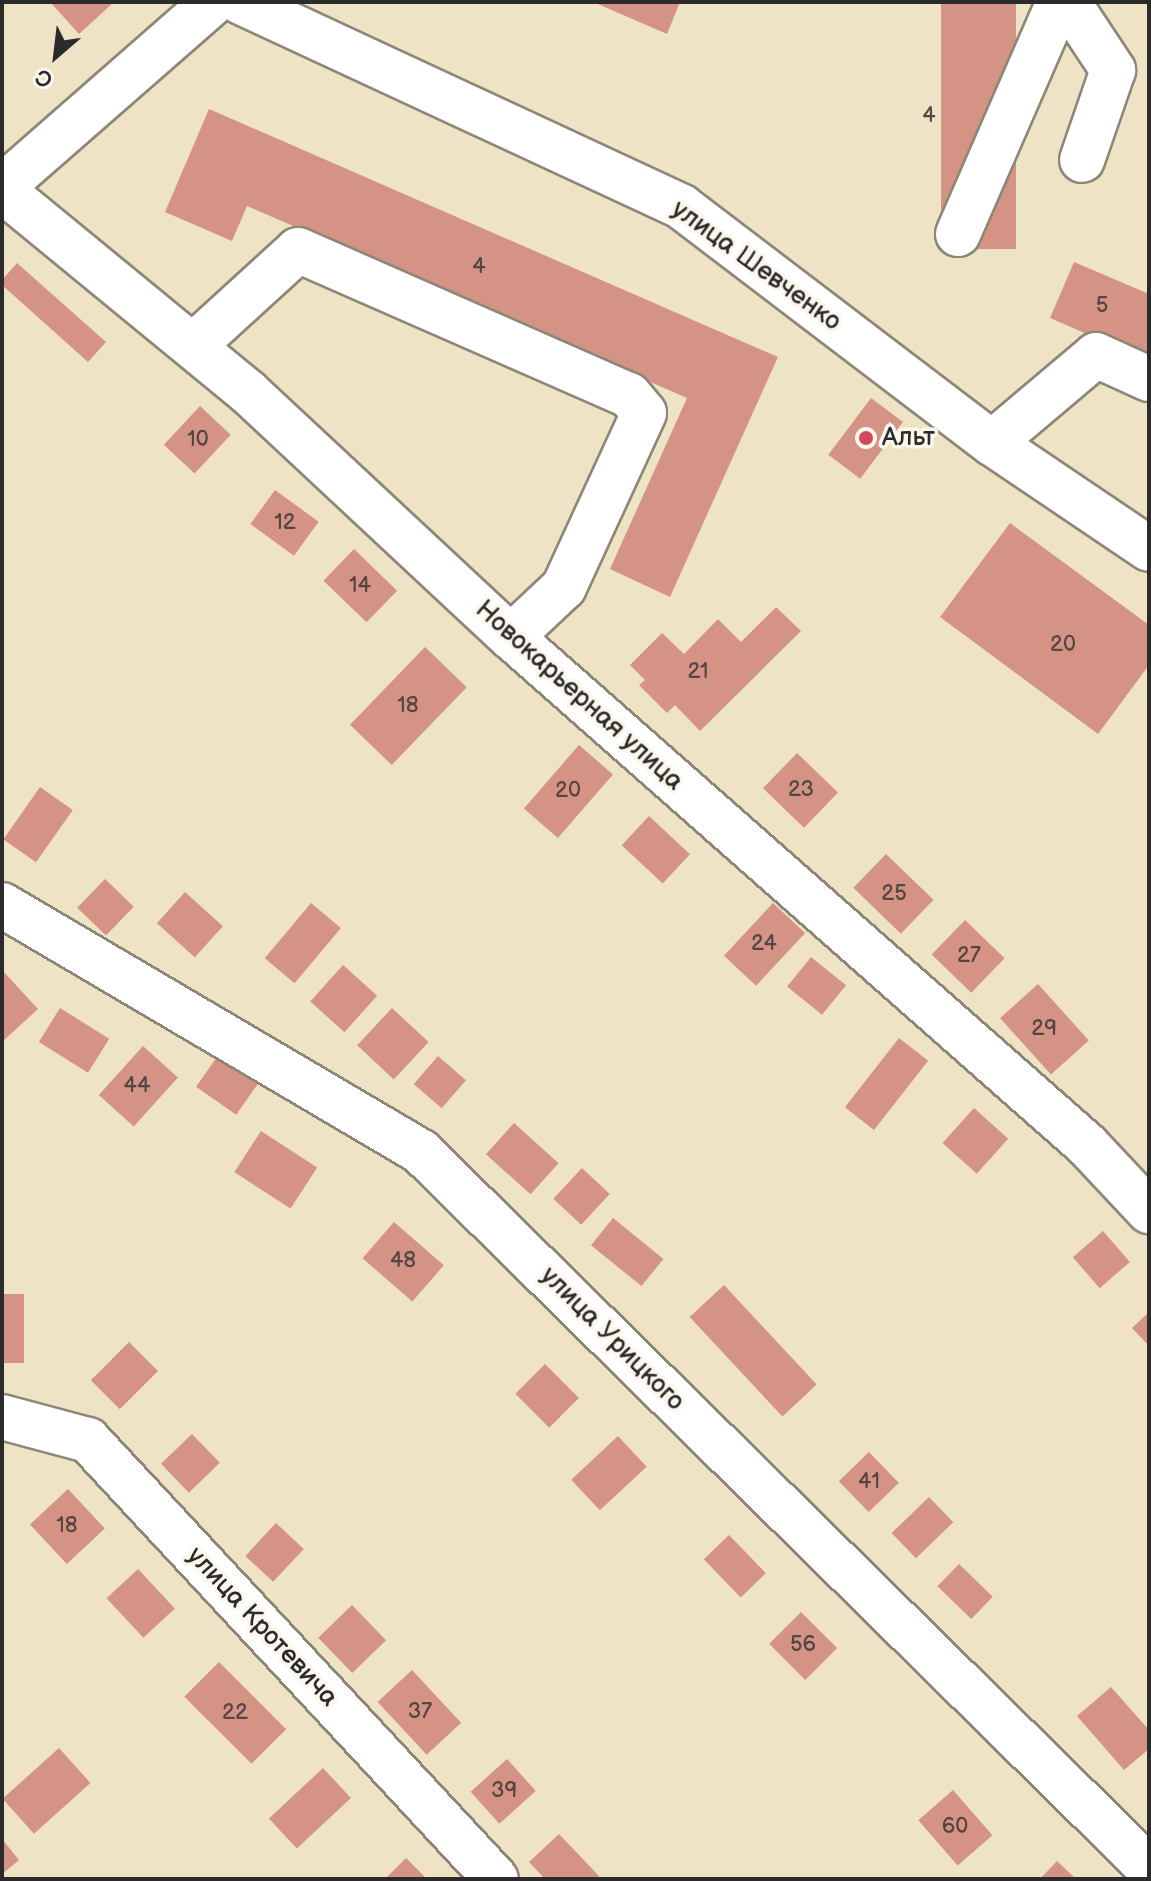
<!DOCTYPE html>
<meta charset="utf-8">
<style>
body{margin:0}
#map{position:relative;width:1151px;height:1881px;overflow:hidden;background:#efe3c5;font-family:"Balsamiq Sans",sans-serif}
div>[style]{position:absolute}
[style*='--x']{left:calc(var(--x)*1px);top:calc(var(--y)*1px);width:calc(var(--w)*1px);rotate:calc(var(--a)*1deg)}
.building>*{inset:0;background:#d59385;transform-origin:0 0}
.roads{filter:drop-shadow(2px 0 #8d8778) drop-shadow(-2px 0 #8d8778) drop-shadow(0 2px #8d8778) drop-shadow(0 -2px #8d8778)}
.minor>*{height:44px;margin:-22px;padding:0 22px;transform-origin:22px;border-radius:22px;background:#fff}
.dots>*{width:22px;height:22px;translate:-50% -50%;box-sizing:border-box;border:4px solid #fbf7ec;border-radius:50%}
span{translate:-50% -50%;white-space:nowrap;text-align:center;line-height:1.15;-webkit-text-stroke:7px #fbf7ec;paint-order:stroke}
.number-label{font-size:22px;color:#564542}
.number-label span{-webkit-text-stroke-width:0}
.street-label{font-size:26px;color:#2b2b2b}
.poi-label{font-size:26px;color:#2b2b2b}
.left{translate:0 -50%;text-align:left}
.frame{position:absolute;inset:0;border:4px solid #2b2b2b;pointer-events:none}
.north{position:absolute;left:16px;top:16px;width:80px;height:80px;-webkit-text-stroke:6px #fbf7ec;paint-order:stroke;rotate:208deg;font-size:22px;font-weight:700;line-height:32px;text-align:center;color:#2b2b2b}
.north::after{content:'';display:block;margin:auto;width:28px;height:36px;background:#2b2b2b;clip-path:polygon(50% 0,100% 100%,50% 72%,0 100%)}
</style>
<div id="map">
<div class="building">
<i style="clip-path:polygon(50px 2px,114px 2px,79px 34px)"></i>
<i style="clip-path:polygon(593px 2px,680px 2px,667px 34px)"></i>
<i style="left:941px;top:2px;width:75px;height:247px"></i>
<i style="clip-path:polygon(209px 109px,778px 357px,670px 597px,610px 569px,687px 398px,247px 206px,232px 241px,165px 212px)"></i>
<i style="clip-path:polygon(1074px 262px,1149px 294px,1149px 361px,1050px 318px)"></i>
<i style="clip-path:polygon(17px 263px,106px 342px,88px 362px,2px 285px,2px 280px)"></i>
<i style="left:871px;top:398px;width:40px;height:71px;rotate:37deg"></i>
<i style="left:200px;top:406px;width:42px;height:53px;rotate:43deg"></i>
<i style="left:275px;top:490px;width:54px;height:42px;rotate:36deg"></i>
<i style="clip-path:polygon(1010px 523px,1149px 625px,1149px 665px,1098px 734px,940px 617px)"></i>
<i style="left:354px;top:549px;width:60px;height:44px;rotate:44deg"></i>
<i style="clip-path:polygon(776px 607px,801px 631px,700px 731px,675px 705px,667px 713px,639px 685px,645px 680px,630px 665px,662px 633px,684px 654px,718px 619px,741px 642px)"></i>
<i style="left:425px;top:647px;width:58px;height:108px;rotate:44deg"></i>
<i style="left:579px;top:745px;width:45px;height:84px;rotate:41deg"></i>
<i style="left:797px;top:753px;width:57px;height:49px;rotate:44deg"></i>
<i style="left:40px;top:787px;width:40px;height:64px;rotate:35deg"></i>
<i style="left:649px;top:816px;width:56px;height:40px;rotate:43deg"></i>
<i style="left:886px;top:854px;width:66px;height:47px;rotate:44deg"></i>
<i style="left:105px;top:879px;width:40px;height:40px;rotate:44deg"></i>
<i style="left:185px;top:892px;width:51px;height:42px;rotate:42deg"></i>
<i style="left:311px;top:903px;width:39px;height:72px;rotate:40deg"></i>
<i style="left:773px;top:903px;width:44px;height:72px;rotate:43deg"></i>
<i style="left:965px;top:920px;width:55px;height:48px;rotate:44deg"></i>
<i style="left:811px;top:957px;width:45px;height:38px;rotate:39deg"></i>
<i style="left:343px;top:965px;width:46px;height:49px;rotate:42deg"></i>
<i style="clip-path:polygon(2px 970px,38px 1009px,2px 1042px)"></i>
<i style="left:1038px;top:984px;width:76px;height:51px;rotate:48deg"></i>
<i style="left:60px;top:1008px;width:58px;height:40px;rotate:32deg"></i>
<i style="left:392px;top:1008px;width:50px;height:51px;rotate:43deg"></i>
<i style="left:899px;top:1038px;width:37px;height:88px;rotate:38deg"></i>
<i style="left:143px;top:1046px;width:47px;height:66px;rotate:42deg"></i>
<i style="left:219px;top:1054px;width:49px;height:40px;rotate:35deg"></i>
<i style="left:438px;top:1056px;width:37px;height:37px;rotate:41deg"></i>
<i style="left:974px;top:1108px;width:46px;height:47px;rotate:42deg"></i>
<i style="left:514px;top:1123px;width:60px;height:42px;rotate:42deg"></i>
<i style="left:261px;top:1131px;width:67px;height:49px;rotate:33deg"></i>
<i style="left:582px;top:1168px;width:38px;height:42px;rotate:43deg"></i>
<i style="left:613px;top:1218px;width:65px;height:35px;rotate:39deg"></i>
<i style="left:394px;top:1222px;width:66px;height:48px;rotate:41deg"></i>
<i style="left:1103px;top:1231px;width:41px;height:40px;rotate:49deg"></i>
<i style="left:724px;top:1285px;width:136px;height:47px;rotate:47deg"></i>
<i style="left:2px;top:1294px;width:22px;height:69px"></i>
<i style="clip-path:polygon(1149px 1312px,1149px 1346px,1132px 1328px)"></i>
<i style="left:129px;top:1342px;width:41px;height:54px;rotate:45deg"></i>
<i style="left:545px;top:1364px;width:48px;height:42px;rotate:45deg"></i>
<i style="left:192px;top:1434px;width:40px;height:43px;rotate:46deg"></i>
<i style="left:618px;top:1436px;width:42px;height:64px;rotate:47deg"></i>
<i style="left:869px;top:1452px;width:43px;height:42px;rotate:46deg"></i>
<i style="left:68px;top:1489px;width:54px;height:52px;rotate:47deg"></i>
<i style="left:929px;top:1497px;width:35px;height:52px;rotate:46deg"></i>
<i style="left:276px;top:1523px;width:38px;height:45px;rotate:43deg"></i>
<i style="left:729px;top:1535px;width:53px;height:35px;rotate:46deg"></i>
<i style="left:959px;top:1564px;width:47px;height:31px;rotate:44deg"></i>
<i style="left:138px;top:1569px;width:54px;height:43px;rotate:47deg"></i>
<i style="left:352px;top:1605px;width:49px;height:47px;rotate:46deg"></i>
<i style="left:801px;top:1612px;width:51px;height:45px;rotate:45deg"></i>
<i style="left:219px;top:1662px;width:95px;height:49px;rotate:45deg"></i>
<i style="left:412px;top:1670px;width:72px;height:47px;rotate:47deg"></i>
<i style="clip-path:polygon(1111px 1687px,1149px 1730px,1149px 1749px,1124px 1770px,1077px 1716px)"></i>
<i style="left:59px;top:1748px;width:47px;height:76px;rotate:48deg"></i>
<i style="left:507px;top:1759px;width:43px;height:49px;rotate:48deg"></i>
<i style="left:323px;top:1768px;width:41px;height:74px;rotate:47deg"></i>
<i style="left:953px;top:1790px;width:60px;height:46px;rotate:49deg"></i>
<i style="clip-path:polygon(559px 1834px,599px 1876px,596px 1879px,545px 1879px,529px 1862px)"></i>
<i style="clip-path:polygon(2px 1839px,19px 1860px,2px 1874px)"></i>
<i style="clip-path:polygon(406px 1858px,427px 1879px,385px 1879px)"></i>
<i style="clip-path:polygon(1057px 1861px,1076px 1879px,1040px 1879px)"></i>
</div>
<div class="roads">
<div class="minor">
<i style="--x:241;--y:2;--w:486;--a:24.9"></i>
<i style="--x:682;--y:207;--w:390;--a:37.3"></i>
<i style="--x:992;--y:443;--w:189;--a:34"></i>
<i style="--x:1068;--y:2;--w:82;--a:56.5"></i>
<i style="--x:1113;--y:70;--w:95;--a:109"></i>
<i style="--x:2;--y:187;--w:281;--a:-41.2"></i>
<i style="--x:2;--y:190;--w:318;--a:39.4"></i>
<i style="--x:248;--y:392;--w:359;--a:43"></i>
<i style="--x:511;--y:637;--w:768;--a:41.41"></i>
<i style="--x:1087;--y:1145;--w:91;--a:46.8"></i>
<i style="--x:958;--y:234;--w:253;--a:-66.5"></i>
<i style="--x:193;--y:346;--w:142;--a:-42.4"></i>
<i style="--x:298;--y:250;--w:361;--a:23.7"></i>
<i style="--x:629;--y:395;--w:23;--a:50"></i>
<i style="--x:644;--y:413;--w:192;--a:114.7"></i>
<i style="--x:564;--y:587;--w:73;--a:136.7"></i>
<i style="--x:992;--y:443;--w:136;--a:-40.2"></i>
<i style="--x:1096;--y:355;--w:58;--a:24.4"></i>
<i style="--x:2;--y:905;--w:486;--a:30.5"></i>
<i style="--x:421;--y:1152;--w:1021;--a:44.52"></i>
<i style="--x:2;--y:1417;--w:89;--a:15"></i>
<i style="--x:88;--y:1440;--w:599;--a:47.1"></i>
</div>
</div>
<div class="dots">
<i style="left:866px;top:438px;background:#d1495b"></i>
</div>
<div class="number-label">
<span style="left:929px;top:116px">4</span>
<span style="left:479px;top:267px">4</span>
<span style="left:1102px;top:306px">5</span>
<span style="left:198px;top:440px">10</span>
<span style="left:285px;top:523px">12</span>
<span style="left:360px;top:586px">14</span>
<span style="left:1063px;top:645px">20</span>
<span style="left:698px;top:672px">21</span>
<span style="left:408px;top:706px">18</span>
<span style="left:801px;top:790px">23</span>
<span style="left:568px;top:791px">20</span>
<span style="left:894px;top:894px">25</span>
<span style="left:764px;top:944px">24</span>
<span style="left:969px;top:956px">27</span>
<span style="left:1044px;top:1029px">29</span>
<span style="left:137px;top:1086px">44</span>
<span style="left:403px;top:1261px">48</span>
<span style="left:869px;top:1482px">41</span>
<span style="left:67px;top:1526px">18</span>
<span style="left:803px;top:1645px">56</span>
<span style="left:420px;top:1712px">37</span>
<span style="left:235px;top:1713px">22</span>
<span style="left:504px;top:1791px">39</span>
<span style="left:955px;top:1827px">60</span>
</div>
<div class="street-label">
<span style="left:756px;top:266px;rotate:36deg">улица Шевченко</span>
<span style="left:579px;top:696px;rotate:42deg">Новокарьерная улица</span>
<span style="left:612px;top:1339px;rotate:45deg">улица Урицкого</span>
<span style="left:262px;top:1627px;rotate:47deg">улица Кротевича</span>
</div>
<div class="poi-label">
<span class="left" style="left:882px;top:438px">Альт</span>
</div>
<div class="frame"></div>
<div class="north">С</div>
</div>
